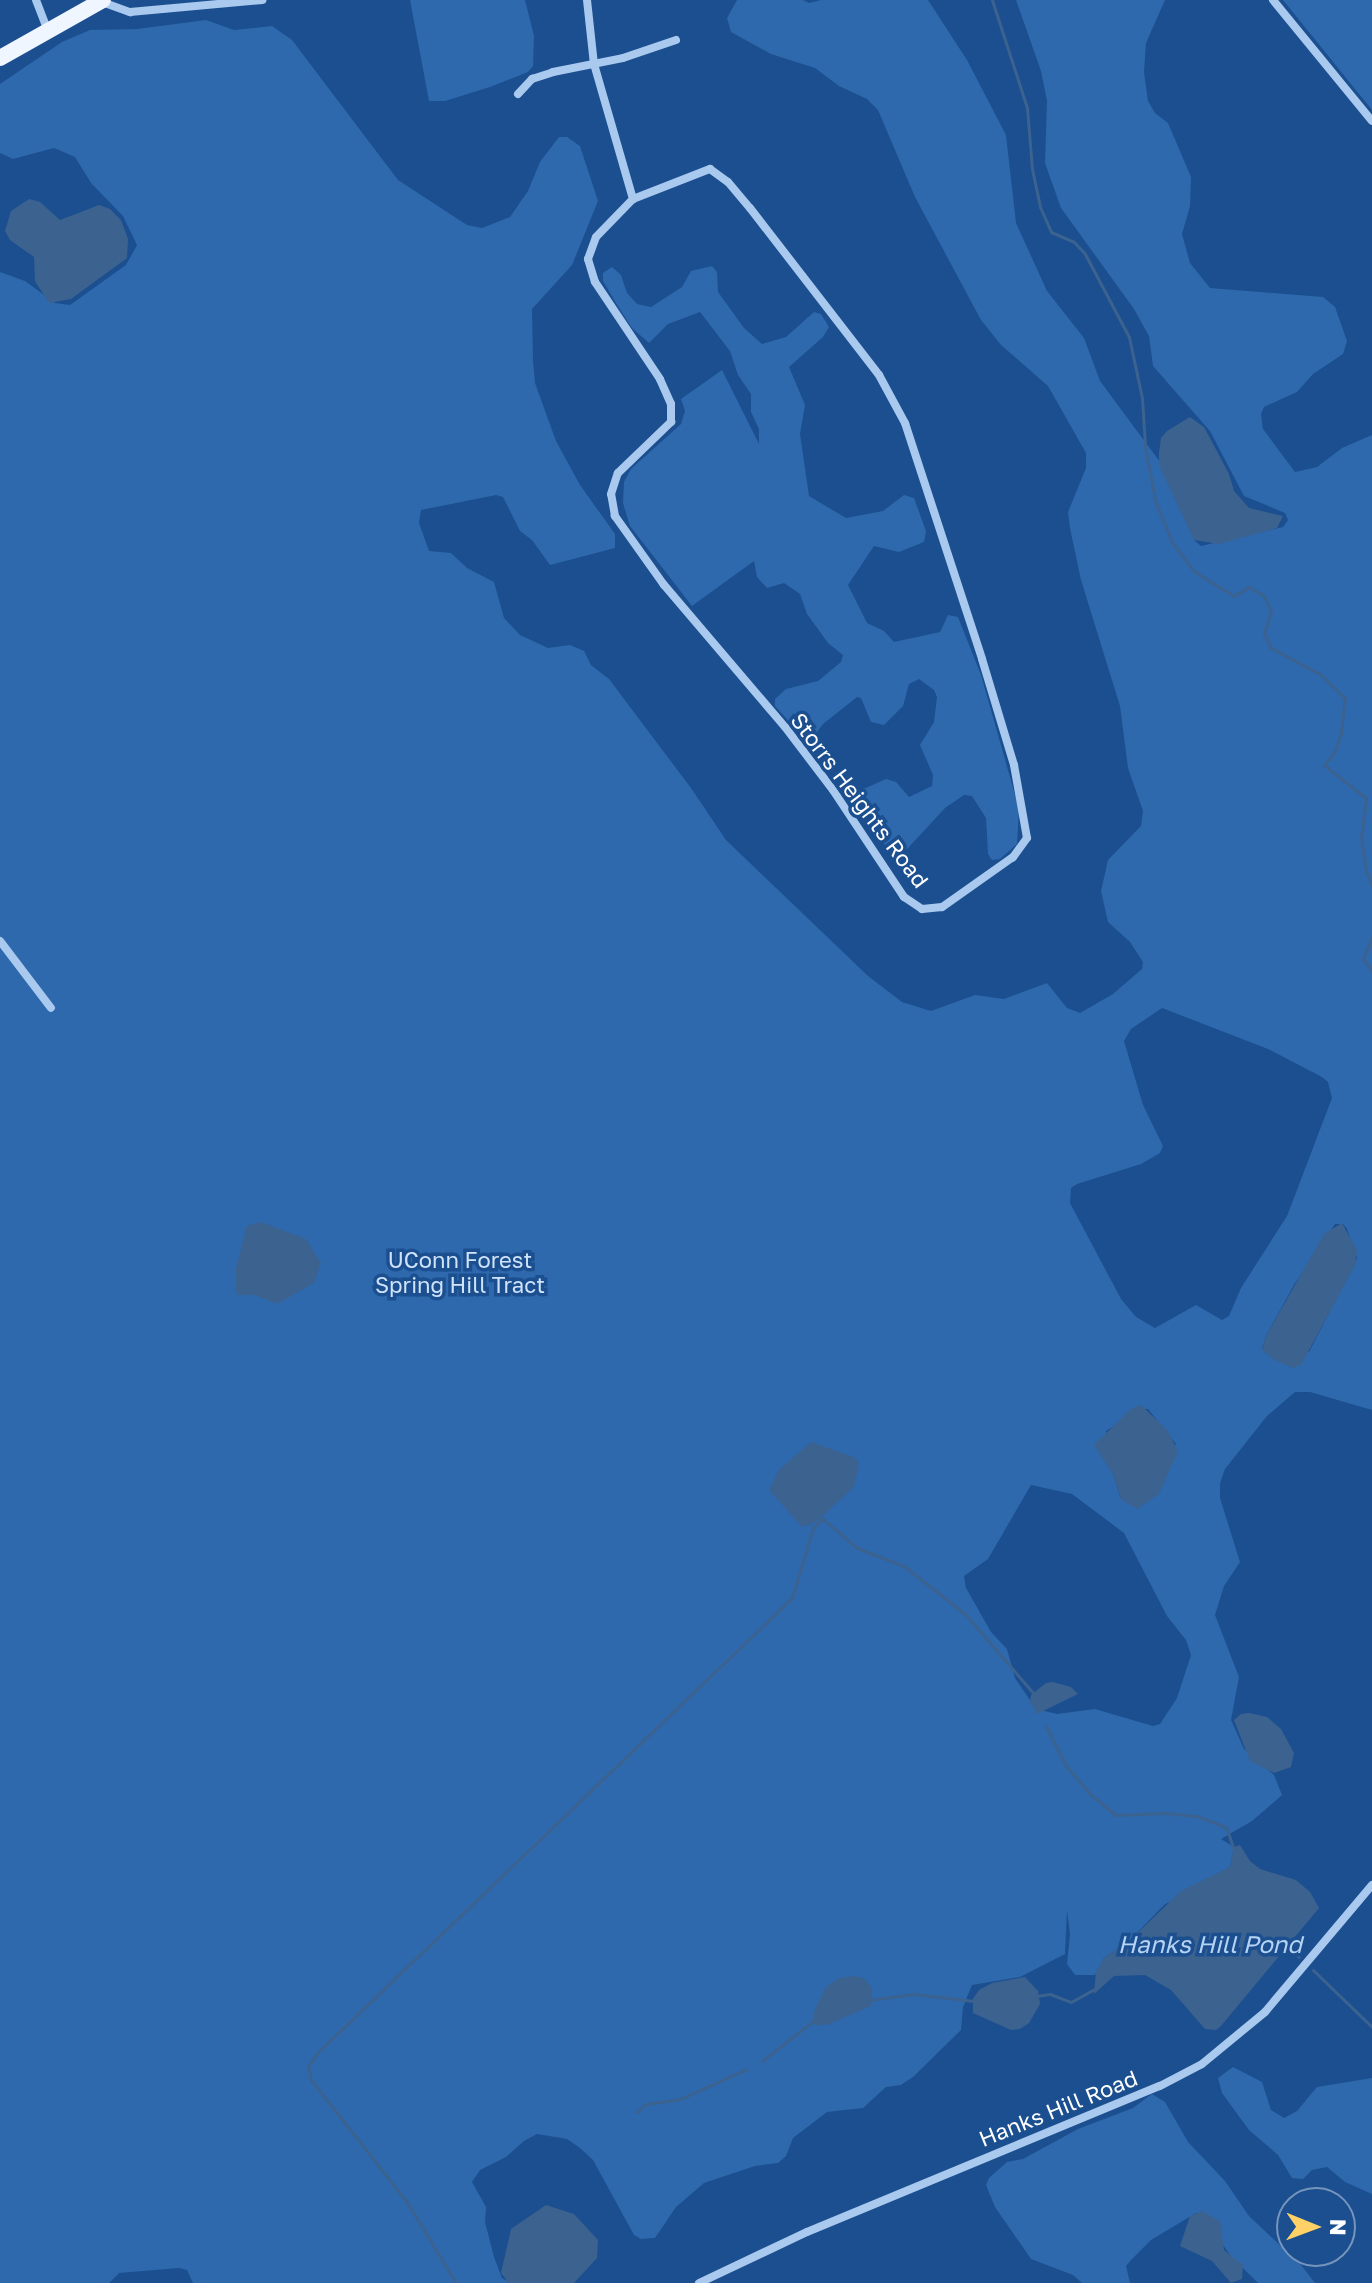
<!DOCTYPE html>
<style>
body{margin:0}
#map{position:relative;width:1372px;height:2283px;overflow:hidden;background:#1b4f8f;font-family:"Golos Text",sans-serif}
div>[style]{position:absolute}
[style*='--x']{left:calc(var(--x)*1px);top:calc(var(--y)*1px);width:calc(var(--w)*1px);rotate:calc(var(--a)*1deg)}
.green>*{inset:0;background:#2e69ad}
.water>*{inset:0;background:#3c6290}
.stream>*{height:3px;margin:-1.5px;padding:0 1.5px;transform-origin:1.5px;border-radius:1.5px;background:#3c6290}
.minor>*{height:8px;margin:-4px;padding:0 4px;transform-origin:4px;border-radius:4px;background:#a9c9ee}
.primary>*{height:16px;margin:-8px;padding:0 8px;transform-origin:8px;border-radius:8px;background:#f0f6ff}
span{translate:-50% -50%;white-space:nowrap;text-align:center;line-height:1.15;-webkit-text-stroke:7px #1b4f8f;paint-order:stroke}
.street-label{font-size:22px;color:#fff}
.park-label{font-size:22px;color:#cfe3fa}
.water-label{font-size:24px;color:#b5d3f5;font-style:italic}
.north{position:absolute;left:1276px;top:2187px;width:80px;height:80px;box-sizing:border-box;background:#1b4f8f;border:2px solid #7695bc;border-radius:50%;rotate:91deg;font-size:22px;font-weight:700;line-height:32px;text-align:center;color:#fff}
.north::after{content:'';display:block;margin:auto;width:28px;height:36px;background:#ffd166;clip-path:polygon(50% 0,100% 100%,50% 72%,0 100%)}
</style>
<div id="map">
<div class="green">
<i style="clip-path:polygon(410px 0,525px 0,534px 36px,533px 66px,528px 72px,490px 87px,445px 101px,429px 101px)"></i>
<i style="clip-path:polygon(evenodd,737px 0,803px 0,809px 3px,821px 0,928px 0,967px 60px,1006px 135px,1016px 223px,1047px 291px,1084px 338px,1100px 381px,1160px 462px,1195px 541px,1201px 546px,1283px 527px,1288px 520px,1285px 513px,1244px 496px,1210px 431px,1153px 366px,1149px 336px,1134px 309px,1061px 208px,1045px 163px,1047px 101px,1041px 71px,1016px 0,1165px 0,1146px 43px,1144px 72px,1148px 101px,1155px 113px,1168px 123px,1191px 177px,1190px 206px,1182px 234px,1190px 263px,1210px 288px,1323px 297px,1335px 307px,1347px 341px,1343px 354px,1313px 374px,1297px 392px,1264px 407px,1261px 414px,1263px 429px,1295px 472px,1317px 467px,1342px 448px,1372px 435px,1372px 1410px,1310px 1392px,1295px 1392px,1267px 1416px,1225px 1469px,1220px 1483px,1220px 1498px,1240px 1562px,1224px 1586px,1215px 1615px,1239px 1677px,1231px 1720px,1244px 1749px,1274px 1775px,1282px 1795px,1252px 1821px,1221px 1839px,1234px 1847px,1230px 1867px,1164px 1905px,1129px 1941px,1104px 1958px,1095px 1975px,1075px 1975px,1067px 1964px,1070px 1934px,1067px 1910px,1065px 1954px,1020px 1977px,972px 1985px,963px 2007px,961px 2030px,913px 2077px,901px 2085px,886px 2087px,863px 2108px,827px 2112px,793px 2138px,786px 2156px,778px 2163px,755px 2166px,704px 2183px,676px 2207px,655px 2238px,641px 2239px,634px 2235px,593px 2160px,580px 2148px,567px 2139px,537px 2134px,524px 2141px,506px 2157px,480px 2170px,472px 2182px,486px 2207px,485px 2222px,494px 2257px,502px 2278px,511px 2283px,193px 2283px,187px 2270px,179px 2268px,119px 2273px,109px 2283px,0 2283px,0 272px,25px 281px,55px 303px,70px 305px,126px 265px,137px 245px,123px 216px,91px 183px,75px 157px,54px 148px,13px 159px,0 153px,0 84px,62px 42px,90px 30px,137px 29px,206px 20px,234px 30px,272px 26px,292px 40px,398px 180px,467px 225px,482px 228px,510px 217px,528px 191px,540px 162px,559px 137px,567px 137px,580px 146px,598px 201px,572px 265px,532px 309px,533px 361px,535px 383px,556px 441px,580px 485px,615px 534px,615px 548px,550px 565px,532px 540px,520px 531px,503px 497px,496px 495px,421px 510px,419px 523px,429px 551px,451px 553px,467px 568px,494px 582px,504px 618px,520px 635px,548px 648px,570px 645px,584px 651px,591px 665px,609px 679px,691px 788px,726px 840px,868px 976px,902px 1002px,931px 1011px,975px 995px,1004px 999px,1047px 983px,1067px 1008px,1080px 1013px,1113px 994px,1142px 969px,1143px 962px,1130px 942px,1108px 922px,1101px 891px,1108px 860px,1141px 826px,1143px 811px,1128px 768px,1120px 706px,1081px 580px,1070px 528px,1068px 512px,1086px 468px,1086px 453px,1048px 386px,1001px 345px,981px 320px,915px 197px,878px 110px,867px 99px,839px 86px,815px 68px,771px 54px,731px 32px,727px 18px,737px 0,1162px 1008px,1268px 1049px,1322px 1077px,1328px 1082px,1332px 1098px,1287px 1216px,1241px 1288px,1229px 1316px,1222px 1320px,1196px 1305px,1155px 1328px,1136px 1317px,1121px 1299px,1070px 1203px,1071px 1188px,1077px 1184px,1141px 1164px,1160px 1153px,1163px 1146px,1143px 1105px,1124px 1041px,1131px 1029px,1162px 1008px,737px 0,1335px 1224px,1343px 1224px,1347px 1229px,1357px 1258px,1309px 1352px,1262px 1349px,1266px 1336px,1294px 1285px,1335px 1224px,737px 0,1131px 1409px,1148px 1409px,1176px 1444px,1121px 1499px,1113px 1474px,1106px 1431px,1122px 1421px,1131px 1409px,737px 0,1031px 1485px,1072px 1494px,1124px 1533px,1167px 1616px,1186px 1640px,1191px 1655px,1177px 1698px,1160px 1724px,1153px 1726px,1095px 1709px,1057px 1714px,1036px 1709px,1015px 1678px,1007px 1649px,991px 1632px,966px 1588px,964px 1576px,988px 1559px,1031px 1485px)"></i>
<i style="clip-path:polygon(1283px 0,1372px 0,1372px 110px)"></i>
<i style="clip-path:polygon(712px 266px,717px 272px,718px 292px,744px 328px,762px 344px,786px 337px,814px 312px,821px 314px,829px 327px,823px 337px,789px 367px,805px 405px,800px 434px,809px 496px,846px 518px,883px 511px,904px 495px,914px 498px,926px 531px,924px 542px,899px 552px,874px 546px,848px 585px,867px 623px,884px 631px,894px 642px,940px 632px,948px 615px,958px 617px,981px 675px,1019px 809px,1017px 844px,1000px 859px,992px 860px,988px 854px,986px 818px,972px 796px,964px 795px,945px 808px,897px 860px,891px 857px,872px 820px,856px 804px,854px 796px,859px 791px,886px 779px,896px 782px,909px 797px,932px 786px,933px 775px,920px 745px,934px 722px,937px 697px,934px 690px,919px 679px,909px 684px,903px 706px,884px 725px,871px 722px,861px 698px,857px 697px,823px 724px,813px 738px,806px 740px,775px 706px,775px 699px,786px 689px,818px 681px,841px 662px,843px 655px,828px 643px,807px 614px,800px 594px,784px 583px,767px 588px,757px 577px,754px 561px,692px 606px,630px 526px,623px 503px,624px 482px,631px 469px,681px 424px,685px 411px,681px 399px,722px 370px,759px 444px,759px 429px,751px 412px,751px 394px,738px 375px,730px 351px,700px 312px,668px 324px,649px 343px,632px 328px,616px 303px,603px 281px,603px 273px,612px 267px,621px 275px,627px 293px,637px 304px,651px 307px,682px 287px,691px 271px)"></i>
<i style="clip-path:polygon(1233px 2067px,1262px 2082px,1271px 2110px,1284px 2118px,1297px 2111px,1317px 2087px,1372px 2078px,1372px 2194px,1345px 2182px,1327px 2167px,1312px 2170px,1303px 2179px,1292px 2178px,1278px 2155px,1249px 2130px,1222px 2093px,1218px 2078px)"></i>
<i style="clip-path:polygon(1152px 2094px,1165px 2102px,1188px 2142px,1225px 2181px,1249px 2216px,1301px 2265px,1315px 2283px,1258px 2283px,1230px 2255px,1203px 2216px,1196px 2213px,1151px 2240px,1131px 2260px,1126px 2266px,1130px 2283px,1082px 2283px,1073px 2275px,1031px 2259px,995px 2207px,986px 2185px,989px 2178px,1007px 2162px,1023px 2159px,1078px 2129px,1133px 2108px)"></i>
</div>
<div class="water">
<i style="clip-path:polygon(29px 199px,40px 202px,60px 220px,99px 205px,110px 209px,121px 220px,128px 239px,127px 258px,71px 299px,49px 303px,35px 281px,34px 257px,10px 240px,5px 231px,11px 211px)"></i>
<i style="clip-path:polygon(1190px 417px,1204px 427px,1229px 474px,1234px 491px,1249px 508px,1283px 516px,1277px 528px,1219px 544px,1194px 540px,1159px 465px,1159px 453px,1161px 438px,1167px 431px)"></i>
<i style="clip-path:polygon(261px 1222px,306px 1239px,321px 1263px,314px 1283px,277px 1304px,255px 1295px,238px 1295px,236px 1290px,236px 1268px,247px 1226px)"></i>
<i style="clip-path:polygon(1342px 1223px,1357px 1250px,1355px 1265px,1301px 1365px,1293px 1368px,1273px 1359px,1262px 1350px,1266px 1336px,1324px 1234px)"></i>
<i style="clip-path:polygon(1141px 1405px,1167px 1430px,1178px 1451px,1159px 1494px,1137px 1509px,1121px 1499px,1113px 1474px,1094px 1445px,1131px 1409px)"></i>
<i style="clip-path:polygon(811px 1442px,854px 1457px,859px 1463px,854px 1487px,816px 1522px,802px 1527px,769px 1490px,779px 1470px)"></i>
<i style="clip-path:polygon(1053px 1682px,1071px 1687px,1078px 1694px,1037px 1714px,1030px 1701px,1031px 1695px,1046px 1683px)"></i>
<i style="clip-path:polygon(1249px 1713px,1267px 1717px,1281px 1729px,1294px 1753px,1291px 1767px,1274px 1773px,1250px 1761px,1234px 1720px,1241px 1714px)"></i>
<i style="clip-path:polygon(1240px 1845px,1250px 1861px,1260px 1869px,1296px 1880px,1310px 1892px,1319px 1908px,1221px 2026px,1216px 2030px,1205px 2029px,1171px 1990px,1145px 1975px,1114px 1976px,1094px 1994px,1096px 1972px,1104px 1958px,1129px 1941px,1181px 1891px,1230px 1867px,1234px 1847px)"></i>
<i style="clip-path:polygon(854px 1976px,864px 1978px,872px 1988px,871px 2006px,827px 2025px,815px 2025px,812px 2021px,815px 2009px,826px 1987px,839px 1978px)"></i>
<i style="clip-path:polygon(1025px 1977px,1038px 1991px,1040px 2004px,1029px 2023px,1020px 2029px,1011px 2030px,973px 2013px,973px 1999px,979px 1990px,992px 1983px)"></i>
<i style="clip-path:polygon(546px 2205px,574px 2214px,598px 2240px,597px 2258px,574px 2283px,509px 2283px,501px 2273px,511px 2229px)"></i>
<i style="clip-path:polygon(1202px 2211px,1220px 2221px,1224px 2250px,1243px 2265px,1242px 2279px,1231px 2283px,1212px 2261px,1180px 2246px,1190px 2216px)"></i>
</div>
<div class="stream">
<i style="--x:992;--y:0;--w:114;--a:72"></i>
<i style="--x:1027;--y:108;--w:61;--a:85.3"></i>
<i style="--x:1032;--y:169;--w:39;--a:78"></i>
<i style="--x:1040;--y:207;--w:27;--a:66"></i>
<i style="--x:1051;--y:232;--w:25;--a:23"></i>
<i style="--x:1074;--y:242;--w:16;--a:47"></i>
<i style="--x:1085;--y:254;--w:94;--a:62.1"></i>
<i style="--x:1129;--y:337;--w:62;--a:78"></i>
<i style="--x:1142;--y:398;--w:48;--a:86.4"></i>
<i style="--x:1145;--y:446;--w:55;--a:79.5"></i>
<i style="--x:1155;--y:500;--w:45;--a:68"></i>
<i style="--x:1172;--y:542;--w:38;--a:53"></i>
<i style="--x:1195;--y:572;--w:46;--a:31.6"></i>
<i style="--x:1234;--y:596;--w:17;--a:-31"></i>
<i style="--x:1249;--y:587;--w:17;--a:31"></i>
<i style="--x:1264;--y:596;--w:17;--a:66"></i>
<i style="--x:1271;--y:612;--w:22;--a:108"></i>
<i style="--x:1264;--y:633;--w:17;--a:65"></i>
<i style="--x:1271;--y:648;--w:55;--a:28"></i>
<i style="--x:1320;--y:674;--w:35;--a:44"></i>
<i style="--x:1345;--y:698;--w:35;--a:97"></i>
<i style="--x:1341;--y:733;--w:19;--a:108"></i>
<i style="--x:1335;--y:751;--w:18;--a:128"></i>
<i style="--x:1324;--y:765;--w:53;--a:38.2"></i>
<i style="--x:1366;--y:798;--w:38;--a:97"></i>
<i style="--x:1361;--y:836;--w:35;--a:82"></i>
<i style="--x:1366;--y:871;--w:16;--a:68"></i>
<i style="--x:1372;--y:937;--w:24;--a:112"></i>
<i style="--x:1363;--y:959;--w:15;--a:53"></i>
<i style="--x:823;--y:1519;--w:45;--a:40.5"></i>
<i style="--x:857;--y:1548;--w:50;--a:21"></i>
<i style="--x:904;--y:1566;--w:78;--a:38.2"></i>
<i style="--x:965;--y:1614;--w:107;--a:49.2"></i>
<i style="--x:1046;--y:1726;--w:45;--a:63.4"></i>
<i style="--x:1066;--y:1766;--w:37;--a:49"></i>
<i style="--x:1090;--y:1794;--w:33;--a:39"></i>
<i style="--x:1116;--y:1815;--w:50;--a:-2.3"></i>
<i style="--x:1166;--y:1813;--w:31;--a:6"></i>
<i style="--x:1197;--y:1816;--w:31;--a:21"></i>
<i style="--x:1226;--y:1827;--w:24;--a:71"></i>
<i style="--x:1287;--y:1946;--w:16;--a:43"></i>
<i style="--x:1313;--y:1970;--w:82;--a:44"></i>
<i style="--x:1036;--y:1996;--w:14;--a:-8"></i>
<i style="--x:1050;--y:1994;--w:22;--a:21"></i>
<i style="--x:1071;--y:2002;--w:26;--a:-29"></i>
<i style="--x:870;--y:2000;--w:44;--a:-7.8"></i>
<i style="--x:914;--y:1994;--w:60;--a:6.7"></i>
<i style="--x:762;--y:2061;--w:65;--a:-38.1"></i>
<i style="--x:637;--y:2112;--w:12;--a:-42"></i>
<i style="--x:646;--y:2104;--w:34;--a:-8"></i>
<i style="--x:680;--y:2099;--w:73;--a:-24.1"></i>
<i style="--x:456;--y:2283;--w:95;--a:-121.2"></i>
<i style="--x:407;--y:2202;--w:155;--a:-128.2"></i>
<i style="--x:311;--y:2080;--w:14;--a:-102"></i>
<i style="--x:308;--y:2066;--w:17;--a:-54"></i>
<i style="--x:318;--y:2052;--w:656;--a:-43.77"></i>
<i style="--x:792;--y:1598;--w:73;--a:-73.3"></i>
<i style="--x:813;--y:1528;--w:14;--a:-45"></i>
</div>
<div class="minor">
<i style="--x:36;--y:0;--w:31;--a:69"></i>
<i style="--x:587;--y:0;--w:64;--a:83.8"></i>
<i style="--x:594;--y:64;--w:141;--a:73.9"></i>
<i style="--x:1273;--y:0;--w:156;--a:50.7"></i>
<i style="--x:102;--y:2;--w:30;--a:20"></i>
<i style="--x:130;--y:12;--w:133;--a:-5.2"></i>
<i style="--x:518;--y:94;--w:21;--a:-47"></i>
<i style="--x:532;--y:79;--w:22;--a:-18"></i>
<i style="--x:553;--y:72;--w:71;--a:-11.3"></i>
<i style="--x:623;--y:58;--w:56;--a:-18.8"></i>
<i style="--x:710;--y:169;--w:22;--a:36"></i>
<i style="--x:728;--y:182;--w:34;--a:50"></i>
<i style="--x:750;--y:208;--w:211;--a:52.3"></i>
<i style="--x:879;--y:375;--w:55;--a:61.6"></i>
<i style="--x:905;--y:423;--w:248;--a:71.9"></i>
<i style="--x:982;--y:659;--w:111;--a:73.2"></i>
<i style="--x:1014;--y:765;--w:74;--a:79.9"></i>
<i style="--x:1027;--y:838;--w:24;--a:126"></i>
<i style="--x:1013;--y:857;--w:87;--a:144.8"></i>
<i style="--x:942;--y:907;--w:20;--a:174"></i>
<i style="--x:922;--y:909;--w:22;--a:-146"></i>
<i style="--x:904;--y:897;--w:128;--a:-123.6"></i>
<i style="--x:833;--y:790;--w:79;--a:-127.3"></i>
<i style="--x:785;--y:727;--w:187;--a:-130.4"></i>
<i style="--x:664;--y:585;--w:85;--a:-125.4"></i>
<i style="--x:615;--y:516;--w:22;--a:-100"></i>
<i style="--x:611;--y:494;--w:22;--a:-72"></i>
<i style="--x:618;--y:473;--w:74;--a:-43.9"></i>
<i style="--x:671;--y:422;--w:18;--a:-90"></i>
<i style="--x:671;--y:404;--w:27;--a:-114"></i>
<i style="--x:660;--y:379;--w:117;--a:-123.8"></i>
<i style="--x:595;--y:282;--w:24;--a:-107"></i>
<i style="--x:588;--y:259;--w:23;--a:-70"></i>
<i style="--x:596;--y:237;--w:53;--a:-45.8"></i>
<i style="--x:633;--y:199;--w:83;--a:-21.3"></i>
<i style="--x:0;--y:941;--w:84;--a:52.7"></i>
<i style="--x:699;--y:2283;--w:119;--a:-25.3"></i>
<i style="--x:807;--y:2232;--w:382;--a:-22.5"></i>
<i style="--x:1160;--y:2086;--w:47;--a:-27.6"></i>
<i style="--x:1202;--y:2064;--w:82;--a:-39.5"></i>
<i style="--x:1265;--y:2012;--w:166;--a:-49.9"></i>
</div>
<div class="primary">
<i style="--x:0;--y:58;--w:118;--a:-29.4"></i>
</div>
<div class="street-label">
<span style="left:860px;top:800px;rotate:53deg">Storrs Heights Road</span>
<span style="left:1058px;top:2108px;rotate:-22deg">Hanks Hill Road</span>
</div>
<div class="park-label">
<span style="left:460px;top:1272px">UConn Forest<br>Spring Hill Tract</span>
</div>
<div class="water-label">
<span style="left:1210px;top:1944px">Hanks Hill Pond</span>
</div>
<div class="north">N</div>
</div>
